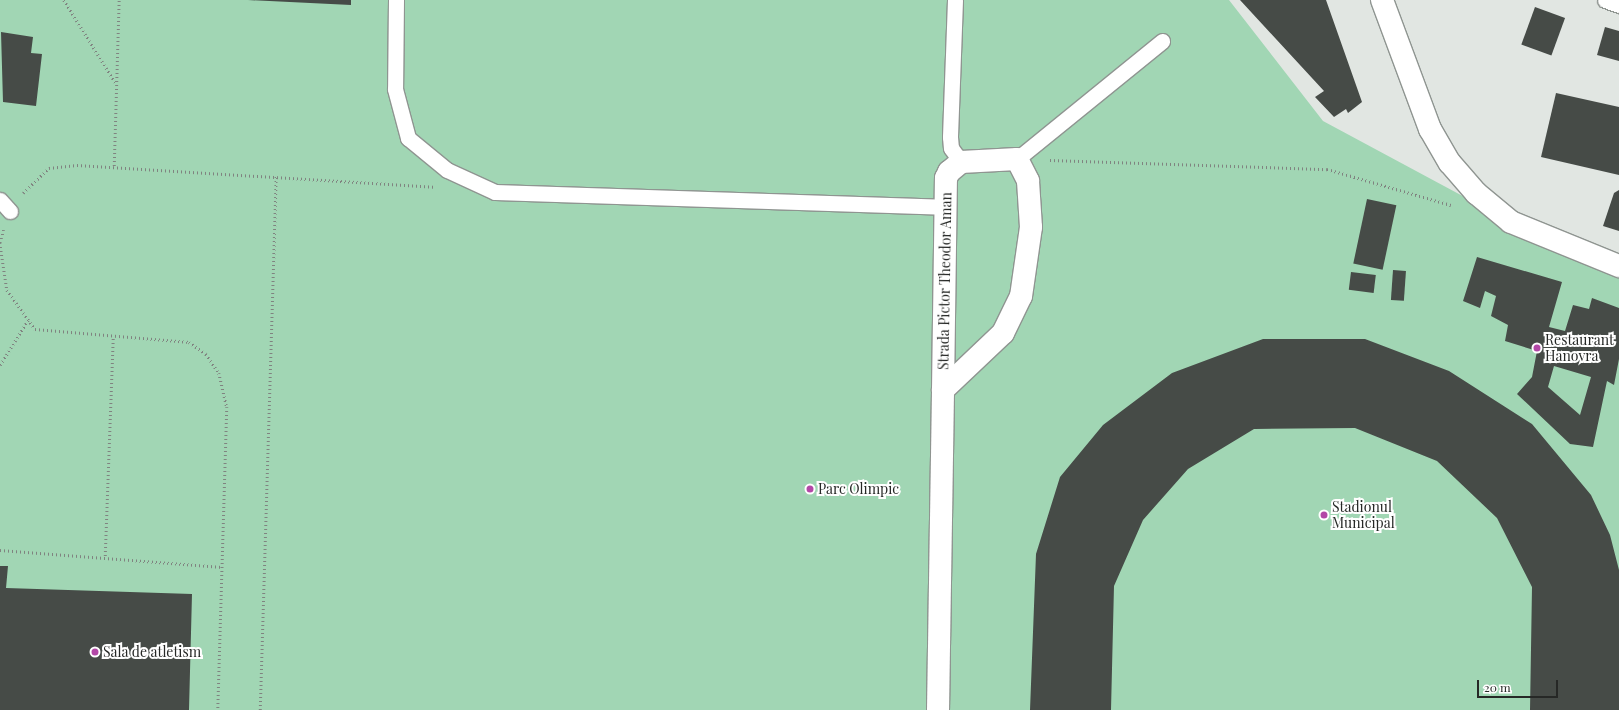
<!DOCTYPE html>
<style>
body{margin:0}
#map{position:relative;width:1619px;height:710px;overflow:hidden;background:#e1e6e2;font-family:"Playfair Display",serif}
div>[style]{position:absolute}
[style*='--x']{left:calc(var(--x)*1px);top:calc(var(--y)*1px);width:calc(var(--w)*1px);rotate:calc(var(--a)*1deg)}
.green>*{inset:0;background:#a1d6b4}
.building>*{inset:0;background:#464b47;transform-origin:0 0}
.path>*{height:2.5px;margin-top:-1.25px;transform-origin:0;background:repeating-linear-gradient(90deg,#808380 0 1px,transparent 0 4px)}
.roads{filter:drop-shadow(1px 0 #8f9591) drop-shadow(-1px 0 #8f9591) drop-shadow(0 1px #8f9591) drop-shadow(0 -1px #8f9591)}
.service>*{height:15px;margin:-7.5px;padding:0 7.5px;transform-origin:7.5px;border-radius:7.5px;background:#fff}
.minor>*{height:22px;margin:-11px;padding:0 11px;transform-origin:11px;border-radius:11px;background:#fff}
.tertiary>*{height:22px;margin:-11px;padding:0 11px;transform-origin:11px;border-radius:11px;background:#fff}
.dots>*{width:11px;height:11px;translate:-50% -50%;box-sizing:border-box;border:2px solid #fff;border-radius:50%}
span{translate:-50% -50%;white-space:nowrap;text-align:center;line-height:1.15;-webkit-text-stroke:4px #fff;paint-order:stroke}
.street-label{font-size:14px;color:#262826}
.poi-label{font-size:14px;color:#262826}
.left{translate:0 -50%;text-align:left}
.scale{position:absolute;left:1477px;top:680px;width:81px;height:18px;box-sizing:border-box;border:2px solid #262826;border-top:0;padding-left:5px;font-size:12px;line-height:14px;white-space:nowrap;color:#262826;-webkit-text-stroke:3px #fff;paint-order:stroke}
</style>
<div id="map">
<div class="green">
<i style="clip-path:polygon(0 0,1229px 0,1323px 121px,1511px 222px,1619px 267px,1619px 710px,0 710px)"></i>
</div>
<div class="building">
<i style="clip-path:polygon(248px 0,351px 0,351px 5px)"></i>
<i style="clip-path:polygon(1240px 0,1326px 0,1362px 102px,1348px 113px,1346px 109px,1334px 117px,1315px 97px,1324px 91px)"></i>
<i style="left:1535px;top:7px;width:32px;height:40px;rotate:20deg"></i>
<i style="clip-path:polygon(1605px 27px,1619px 31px,1619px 61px,1597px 55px)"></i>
<i style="clip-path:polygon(1px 32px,33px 37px,31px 53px,42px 54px,36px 106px,3px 102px)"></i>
<i style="clip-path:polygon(1556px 93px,1619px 107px,1619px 175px,1541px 157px)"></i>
<i style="clip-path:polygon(1619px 190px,1619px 231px,1603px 226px,1614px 193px)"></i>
<i style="left:1367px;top:199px;width:30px;height:66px;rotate:12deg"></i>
<i style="clip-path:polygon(evenodd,1477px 257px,1562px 282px,1549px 327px,1565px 331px,1573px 305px,1589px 309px,1592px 298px,1619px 308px,1619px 359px,1614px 385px,1607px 381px,1593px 447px,1570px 444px,1517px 394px,1532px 377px,1537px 351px,1505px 341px,1508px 325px,1491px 316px,1496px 296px,1485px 291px,1480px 308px,1463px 301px,1477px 257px,1554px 366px,1591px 377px,1580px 415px,1548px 387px,1554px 366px)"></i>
<i style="left:1393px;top:270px;width:13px;height:30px;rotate:4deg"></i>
<i style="left:1351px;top:272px;width:25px;height:18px;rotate:7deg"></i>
<i style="clip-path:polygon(1263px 339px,1365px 339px,1449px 371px,1532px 424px,1591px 495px,1610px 535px,1619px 570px,1619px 710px,1530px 710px,1532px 587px,1497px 518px,1437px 461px,1355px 428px,1254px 429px,1188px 469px,1143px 520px,1114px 586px,1111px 710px,1030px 710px,1036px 554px,1060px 477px,1103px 425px,1172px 373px)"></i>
<i style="clip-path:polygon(0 566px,8px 566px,6px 588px,192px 594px,189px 710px,0 710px)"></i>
</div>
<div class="path">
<i style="--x:64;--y:0;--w:100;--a:58.1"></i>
<i style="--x:1050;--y:160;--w:277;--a:1.9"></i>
<i style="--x:1327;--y:169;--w:129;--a:16.2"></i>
<i style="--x:114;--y:166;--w:166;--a:-88.3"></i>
<i style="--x:23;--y:193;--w:36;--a:-44"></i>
<i style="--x:49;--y:168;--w:28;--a:-6"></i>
<i style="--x:77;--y:165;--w:357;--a:3.5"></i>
<i style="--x:4;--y:230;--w:14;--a:107"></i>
<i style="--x:0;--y:243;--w:48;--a:81.5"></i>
<i style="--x:7;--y:290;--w:48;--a:54.3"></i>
<i style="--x:35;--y:329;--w:155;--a:4.8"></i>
<i style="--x:189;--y:342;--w:21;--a:35"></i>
<i style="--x:206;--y:354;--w:23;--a:56"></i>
<i style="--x:219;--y:373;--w:35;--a:77"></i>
<i style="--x:227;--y:407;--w:303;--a:91.7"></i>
<i style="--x:0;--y:365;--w:53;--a:-58.1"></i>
<i style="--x:0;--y:550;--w:223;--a:4.4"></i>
<i style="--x:105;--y:556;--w:220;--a:-87.9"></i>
<i style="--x:260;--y:710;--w:535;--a:-88.29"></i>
</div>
<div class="roads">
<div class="service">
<i style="--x:396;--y:0;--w:89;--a:90.6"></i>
<i style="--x:395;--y:89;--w:51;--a:75.1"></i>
<i style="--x:408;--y:138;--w:50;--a:39.4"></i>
<i style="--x:447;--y:170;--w:53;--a:24.6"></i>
<i style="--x:495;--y:192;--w:448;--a:1.9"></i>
<i style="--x:955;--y:0;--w:137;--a:92.1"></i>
<i style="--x:950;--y:137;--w:11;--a:85"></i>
<i style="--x:951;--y:148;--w:17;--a:54"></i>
<i style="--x:1605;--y:0;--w:15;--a:20"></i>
<i style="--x:1017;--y:159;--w:187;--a:-39.1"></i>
<i style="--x:0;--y:200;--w:15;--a:48"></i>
</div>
<div class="minor">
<i style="--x:1017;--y:159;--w:25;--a:63"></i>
<i style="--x:1028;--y:181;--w:46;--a:86.3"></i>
<i style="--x:1031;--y:227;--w:70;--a:98.2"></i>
<i style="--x:1021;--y:296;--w:41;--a:115.9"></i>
<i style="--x:1003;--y:333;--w:83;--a:136.5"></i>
<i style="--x:943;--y:390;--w:212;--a:-89.2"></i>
<i style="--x:946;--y:178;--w:7;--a:-63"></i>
<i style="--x:949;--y:172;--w:16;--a:-40"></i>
<i style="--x:961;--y:162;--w:56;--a:-3.1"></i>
<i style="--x:938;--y:710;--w:320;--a:-89.1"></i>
</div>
<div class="tertiary">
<i style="--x:1382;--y:0;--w:138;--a:69.6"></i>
<i style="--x:1430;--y:129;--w:39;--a:60"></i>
<i style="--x:1450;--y:163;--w:40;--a:49"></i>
<i style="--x:1476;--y:193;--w:45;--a:39.6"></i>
<i style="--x:1511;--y:222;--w:117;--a:22.2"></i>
</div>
</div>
<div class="dots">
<i style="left:1537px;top:348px;background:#b347a7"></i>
<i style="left:810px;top:489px;background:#b347a7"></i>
<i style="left:1324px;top:515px;background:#b347a7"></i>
<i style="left:95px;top:652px;background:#b347a7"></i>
</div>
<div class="street-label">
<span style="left:945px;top:281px;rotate:-89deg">Strada Pictor Theodor Aman</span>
</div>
<div class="poi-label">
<span class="left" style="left:1545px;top:348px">Restaurant<br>Hanovra</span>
<span class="left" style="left:818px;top:489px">Parc Olimpic</span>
<span class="left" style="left:1332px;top:515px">Stadionul<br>Municipal</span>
<span class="left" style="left:103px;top:652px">Sala de atletism</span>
</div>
<div class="scale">20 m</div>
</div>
